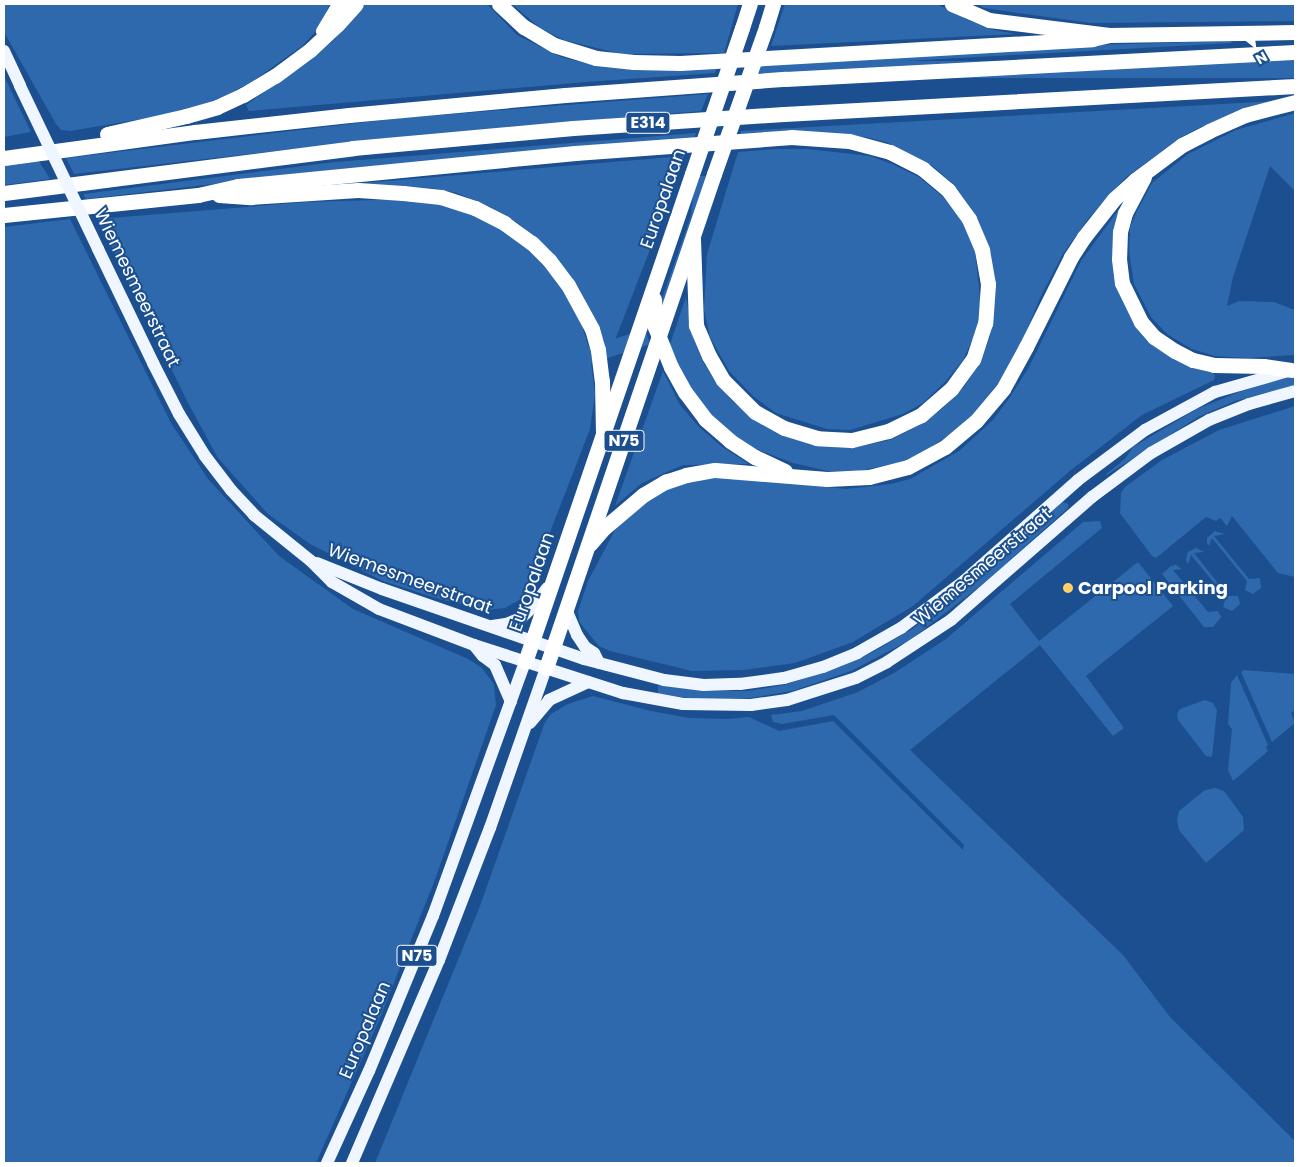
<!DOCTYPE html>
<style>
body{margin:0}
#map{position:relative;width:1299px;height:1167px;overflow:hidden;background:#1b4f8f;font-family:Poppins,sans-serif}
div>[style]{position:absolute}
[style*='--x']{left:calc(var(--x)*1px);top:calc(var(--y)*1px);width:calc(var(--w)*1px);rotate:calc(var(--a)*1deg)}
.green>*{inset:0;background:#2e69ad;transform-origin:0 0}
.major>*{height:12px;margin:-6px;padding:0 6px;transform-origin:6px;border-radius:6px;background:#f0f6ff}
.highway>*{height:15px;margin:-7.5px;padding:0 7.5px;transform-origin:7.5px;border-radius:7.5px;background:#fff}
.major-bridge>*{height:12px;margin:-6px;padding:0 6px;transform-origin:6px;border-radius:6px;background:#f0f6ff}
.highway-bridge>*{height:15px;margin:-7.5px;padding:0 7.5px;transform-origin:7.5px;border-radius:7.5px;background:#fff}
.dots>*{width:14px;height:14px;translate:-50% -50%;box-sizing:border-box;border:2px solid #1b4f8f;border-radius:50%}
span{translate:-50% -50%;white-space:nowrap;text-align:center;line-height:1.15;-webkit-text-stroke:4px #1b4f8f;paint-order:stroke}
.shield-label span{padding:1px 4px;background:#1b4f8f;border:1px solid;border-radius:4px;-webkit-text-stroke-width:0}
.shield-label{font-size:16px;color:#fff;font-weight:700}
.street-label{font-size:18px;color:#fff}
.poi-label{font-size:18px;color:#fff;font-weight:700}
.left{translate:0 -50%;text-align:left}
.frame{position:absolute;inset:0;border:5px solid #fff;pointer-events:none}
.north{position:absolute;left:1229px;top:20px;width:50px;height:50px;-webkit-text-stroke:4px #1b4f8f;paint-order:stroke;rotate:150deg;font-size:14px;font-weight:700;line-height:20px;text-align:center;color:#fff}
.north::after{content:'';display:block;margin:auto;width:18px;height:22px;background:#fff;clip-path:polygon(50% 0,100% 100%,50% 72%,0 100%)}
</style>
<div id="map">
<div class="green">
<i style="clip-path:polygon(4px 4px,330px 4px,318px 29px,302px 46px,253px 81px,223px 97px,184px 112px,70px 131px,61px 130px,56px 124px,4px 32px)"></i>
<i style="clip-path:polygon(364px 4px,487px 4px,517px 35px,561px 57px,584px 63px,628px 69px,718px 66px,715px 73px,586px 82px,249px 111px,246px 105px,311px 59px,335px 39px)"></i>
<i style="clip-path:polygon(512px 4px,738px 4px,724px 53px,621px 54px,564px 40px,540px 28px)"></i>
<i style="clip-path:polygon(785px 4px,937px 4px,967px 20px,994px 30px,1016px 34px,771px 46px)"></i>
<i style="clip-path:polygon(977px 4px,1295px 4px,1295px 21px,1091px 23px,1011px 12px,984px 8px)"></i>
<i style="clip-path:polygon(1230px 41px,1232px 43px,762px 69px,765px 62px,1056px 46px)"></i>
<i style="left:1295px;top:61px;width:17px;height:541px;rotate:90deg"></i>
<i style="clip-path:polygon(4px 76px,31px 132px,4px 137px)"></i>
<i style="clip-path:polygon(708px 94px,701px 111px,417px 135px,74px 174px,66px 158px,400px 118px)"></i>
<i style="clip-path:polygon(1275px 101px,1203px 126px,1181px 137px,1125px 178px,1088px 219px,1063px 254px,1041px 296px,1016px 355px,1001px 380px,963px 426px,919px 455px,897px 463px,859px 471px,828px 471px,793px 463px,751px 447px,729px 434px,695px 398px,672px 352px,670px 344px,686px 297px,695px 343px,703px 362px,714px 379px,732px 401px,756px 420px,809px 443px,837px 447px,857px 447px,890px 440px,918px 426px,943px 408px,964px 387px,981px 361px,990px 336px,994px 305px,993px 270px,984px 238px,971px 208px,954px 185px,934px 167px,886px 142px,865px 137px,813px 132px,739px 137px,741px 131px)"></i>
<i style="clip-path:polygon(1295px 113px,1295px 191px,1270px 166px,1233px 277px,1227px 306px,1239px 301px,1274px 302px,1295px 310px,1295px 355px,1248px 358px,1215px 356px,1192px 349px,1167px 334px,1151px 317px,1134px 284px,1129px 251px,1130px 227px,1137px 211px,1152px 183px,1188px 154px,1236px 130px)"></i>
<i style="clip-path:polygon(696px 133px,694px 139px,340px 169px,86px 199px,83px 194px,335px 162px)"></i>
<i style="clip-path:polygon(776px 149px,807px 149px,870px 156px,892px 164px,919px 177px,943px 197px,958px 214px,970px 235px,975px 251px,981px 308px,975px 334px,963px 360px,945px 382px,923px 403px,903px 414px,850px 430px,827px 429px,776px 413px,753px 396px,729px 371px,710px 337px,704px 309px,707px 254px,738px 152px)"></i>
<i style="clip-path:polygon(684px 156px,665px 211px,610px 353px,579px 288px,549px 249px,518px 223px,491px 207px,457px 193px,431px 188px,351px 184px)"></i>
<i style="clip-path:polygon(37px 158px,50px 179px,4px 185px,4px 164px)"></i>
<i style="clip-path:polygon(700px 176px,710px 176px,660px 311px,658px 310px,691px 216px,693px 194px)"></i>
<i style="clip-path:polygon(409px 199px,444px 204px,479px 215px,527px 247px,561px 285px,581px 323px,589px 348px,595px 394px,590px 429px,525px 597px,505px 608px,487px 610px,439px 599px,383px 581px,310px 544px,268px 514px,218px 458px,188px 403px,98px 219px,307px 202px)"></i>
<i style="clip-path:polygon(1119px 209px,1126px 306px,1211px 371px,1215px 375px,1214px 380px,1142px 415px,1071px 470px,913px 606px,853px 642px,795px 663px,744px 670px,692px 671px,610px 651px,599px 646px,584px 628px,579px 621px,578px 611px,588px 581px,615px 530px,632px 512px,653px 497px,677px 484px,701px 478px,729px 477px,846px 489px,891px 484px,910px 479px,959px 451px,993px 420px,1010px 397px,1029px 367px,1081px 261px)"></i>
<i style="clip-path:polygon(70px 219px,171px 423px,208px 479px,279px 556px,353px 609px,468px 659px,481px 667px,494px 684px,496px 705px,436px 877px,380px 1018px,316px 1163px,4px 1163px,4px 227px)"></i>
<i style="left:645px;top:329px;width:16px;height:180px;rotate:72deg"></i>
<i style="clip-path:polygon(663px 371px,680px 405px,699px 427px,721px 446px,749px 464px,683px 465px,642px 483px,615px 506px)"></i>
<i style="clip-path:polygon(1295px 376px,1295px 385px,1235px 401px,1198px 417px,1107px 475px,1106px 474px,1125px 459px,1133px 447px,1197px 409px,1254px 386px)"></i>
<i style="clip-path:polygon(1295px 406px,1295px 577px,1278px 573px,1232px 516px,1227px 526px,1220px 518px,1216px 521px,1206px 517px,1156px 558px,1152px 556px,1120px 513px,1121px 493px,1125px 487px,1162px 460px,1219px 430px)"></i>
<i style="clip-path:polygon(1063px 502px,1068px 504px,1068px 508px,983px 584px,910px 640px,851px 671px,792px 691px,750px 698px,696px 699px,658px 694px,658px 685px,710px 691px,748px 691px,784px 685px,842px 666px,873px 652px,912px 629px,956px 596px)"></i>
<i style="clip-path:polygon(1100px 521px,1102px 528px,1010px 604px,1039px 641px,1138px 562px,1173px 606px,1086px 676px,1124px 728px,1113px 736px,1040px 645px,910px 750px,1123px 955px,1170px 1017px,1295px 1141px,1295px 1163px,375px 1163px,480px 906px,545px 722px,551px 714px,568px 704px,593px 696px,651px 711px,689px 718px,727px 719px,749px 717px,779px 731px,833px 721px,963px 850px,964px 845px,834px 715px,782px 724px,773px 722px,771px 715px,802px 711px,858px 692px,894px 673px,946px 639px,1083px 522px)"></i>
<i style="clip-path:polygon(1215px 531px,1225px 534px,1214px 536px,1249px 579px,1260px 578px,1261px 588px,1253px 594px,1245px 590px,1247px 581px,1212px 538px,1209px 546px,1207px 543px,1207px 538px)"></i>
<i style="clip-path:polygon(1196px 548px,1204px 552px,1194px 553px,1228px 596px,1238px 596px,1240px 604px,1232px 611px,1223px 607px,1226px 597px,1191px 555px,1188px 564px,1186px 560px,1188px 552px)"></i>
<i style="clip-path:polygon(1176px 565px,1182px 569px,1173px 570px,1208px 612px,1218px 611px,1221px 617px,1213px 627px,1204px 627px,1162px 574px,1171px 566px)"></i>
<i style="clip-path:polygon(1244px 670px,1295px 674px,1295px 710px,1291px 713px,1295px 723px,1272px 742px,1241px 672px)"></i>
<i style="clip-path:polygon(1237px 675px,1268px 745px,1266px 747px,1268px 751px,1233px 781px,1228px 770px,1232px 729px,1228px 724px,1231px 683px)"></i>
<i style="clip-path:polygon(1205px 700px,1213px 703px,1217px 710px,1212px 757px,1206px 756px,1178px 720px,1177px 714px,1180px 709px)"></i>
<i style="clip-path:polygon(1215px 788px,1224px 791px,1243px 817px,1244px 830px,1206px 863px,1179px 830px,1177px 820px,1179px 811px,1190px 802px,1205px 790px)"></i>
</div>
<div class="major">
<i style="--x:4;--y:51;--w:38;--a:65"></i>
<i style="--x:98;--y:249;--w:127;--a:64.2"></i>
<i style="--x:153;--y:363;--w:57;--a:63"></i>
<i style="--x:179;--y:414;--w:49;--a:58.2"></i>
<i style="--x:205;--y:456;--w:43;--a:52.6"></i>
<i style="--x:231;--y:490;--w:34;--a:47"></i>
<i style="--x:254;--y:515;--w:73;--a:38.9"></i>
<i style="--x:311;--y:561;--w:30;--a:45"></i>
<i style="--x:332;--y:582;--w:54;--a:29.9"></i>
<i style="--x:379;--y:609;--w:102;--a:20.8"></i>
<i style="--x:474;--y:645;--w:157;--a:17.9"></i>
<i style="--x:623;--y:693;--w:61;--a:10.4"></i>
<i style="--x:683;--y:704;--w:68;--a:0.8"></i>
<i style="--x:751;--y:705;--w:36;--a:-8"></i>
<i style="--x:787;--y:700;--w:72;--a:-17.7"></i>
<i style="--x:856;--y:678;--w:35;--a:-27"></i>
<i style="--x:887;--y:662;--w:77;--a:-33.3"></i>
<i style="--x:951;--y:620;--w:187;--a:-41.1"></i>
<i style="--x:1092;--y:497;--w:74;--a:-36.7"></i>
<i style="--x:1151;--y:453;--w:67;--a:-29.6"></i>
<i style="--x:1209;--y:420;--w:43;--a:-21.8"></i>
<i style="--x:1249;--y:404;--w:48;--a:-15.8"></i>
<i style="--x:317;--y:563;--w:70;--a:21.8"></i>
<i style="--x:382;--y:589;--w:214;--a:19.1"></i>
<i style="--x:584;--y:659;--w:83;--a:14.7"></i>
<i style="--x:664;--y:680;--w:40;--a:7.1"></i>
<i style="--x:704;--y:685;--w:36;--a:-2"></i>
<i style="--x:740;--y:684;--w:44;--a:-7.8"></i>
<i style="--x:784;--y:678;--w:41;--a:-15.8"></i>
<i style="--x:823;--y:667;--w:37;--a:-22"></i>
<i style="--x:857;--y:653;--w:51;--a:-29.6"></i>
<i style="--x:901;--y:628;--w:79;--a:-36.7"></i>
<i style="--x:964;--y:581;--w:152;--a:-41.5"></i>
<i style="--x:1078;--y:480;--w:84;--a:-36.7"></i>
<i style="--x:1145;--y:430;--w:80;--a:-28.5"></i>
<i style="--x:1215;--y:392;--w:76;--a:-16"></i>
<i style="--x:566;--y:609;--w:28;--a:67"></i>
<i style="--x:577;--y:635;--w:14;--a:56"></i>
<i style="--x:585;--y:647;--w:11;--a:34"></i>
<i style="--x:594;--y:653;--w:11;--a:63"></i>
<i style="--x:492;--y:626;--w:14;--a:-8"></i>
<i style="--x:506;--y:624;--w:16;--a:-22"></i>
<i style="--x:521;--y:618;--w:18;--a:-43"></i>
<i style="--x:534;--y:606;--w:22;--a:-54"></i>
<i style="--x:474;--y:645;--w:14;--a:51"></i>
<i style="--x:483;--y:656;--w:15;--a:37"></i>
<i style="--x:495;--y:665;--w:40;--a:66.6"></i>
<i style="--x:530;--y:723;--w:30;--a:-50"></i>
<i style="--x:549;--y:700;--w:43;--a:-24.8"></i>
<i style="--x:327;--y:1163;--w:101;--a:-65.5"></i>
<i style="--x:369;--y:1071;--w:168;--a:-67.6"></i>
<i style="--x:433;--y:916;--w:270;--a:-70.1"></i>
<i style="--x:352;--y:1163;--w:221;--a:-66.8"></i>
<i style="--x:439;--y:960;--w:142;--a:-68.9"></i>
<i style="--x:490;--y:828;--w:170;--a:-70.7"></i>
</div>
<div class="highway">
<i style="--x:499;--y:4;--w:34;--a:43"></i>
<i style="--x:524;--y:27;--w:35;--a:31"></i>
<i style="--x:554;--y:45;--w:44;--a:17.2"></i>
<i style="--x:596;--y:58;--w:38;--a:6"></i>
<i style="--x:634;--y:62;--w:46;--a:1.2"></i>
<i style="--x:680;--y:63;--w:413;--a:-3.3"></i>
<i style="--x:1092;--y:39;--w:17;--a:-13"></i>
<i style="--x:952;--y:4;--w:40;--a:23.4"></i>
<i style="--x:989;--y:20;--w:121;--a:7.1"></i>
<i style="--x:1109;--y:35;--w:186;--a:-0.9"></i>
<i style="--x:766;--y:27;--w:24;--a:-73"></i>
<i style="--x:742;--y:28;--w:25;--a:-72"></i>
<i style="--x:323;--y:31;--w:31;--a:-59"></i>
<i style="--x:107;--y:134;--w:81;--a:-12.8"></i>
<i style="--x:186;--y:116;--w:32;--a:-16"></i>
<i style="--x:217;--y:107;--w:29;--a:-25"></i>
<i style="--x:243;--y:95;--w:37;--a:-31"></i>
<i style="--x:275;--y:76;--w:44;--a:-36.6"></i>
<i style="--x:310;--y:50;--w:37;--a:-43"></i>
<i style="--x:337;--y:25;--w:28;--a:-48"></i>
<i style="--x:4;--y:158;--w:193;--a:-7.8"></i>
<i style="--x:195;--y:132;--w:155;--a:-6.3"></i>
<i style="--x:349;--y:115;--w:217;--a:-5.3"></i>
<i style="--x:565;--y:95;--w:221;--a:-4.2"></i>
<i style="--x:785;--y:79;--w:511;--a:-3.03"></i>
<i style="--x:1144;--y:177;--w:41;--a:117.8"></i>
<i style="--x:1125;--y:213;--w:20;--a:105"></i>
<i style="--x:1120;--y:232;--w:27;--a:92"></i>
<i style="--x:1119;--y:259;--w:24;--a:83"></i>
<i style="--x:1122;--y:283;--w:43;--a:64"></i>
<i style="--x:1141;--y:322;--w:20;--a:49"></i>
<i style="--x:1154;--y:337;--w:25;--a:34"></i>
<i style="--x:1175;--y:351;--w:20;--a:27"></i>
<i style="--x:1193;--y:360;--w:22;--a:13"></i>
<i style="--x:1214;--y:365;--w:49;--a:1.2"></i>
<i style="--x:1263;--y:366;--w:28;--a:8"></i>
<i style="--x:4;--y:193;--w:352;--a:-7.3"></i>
<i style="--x:353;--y:148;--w:221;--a:-5.2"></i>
<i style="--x:573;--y:128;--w:211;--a:-3.8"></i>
<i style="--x:784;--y:114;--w:512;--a:-3.14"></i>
<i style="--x:219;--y:195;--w:32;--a:4"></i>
<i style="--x:251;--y:197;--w:107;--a:-3.7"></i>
<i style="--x:358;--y:190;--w:45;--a:3.8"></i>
<i style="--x:403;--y:193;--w:38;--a:6"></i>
<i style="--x:441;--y:197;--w:36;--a:18"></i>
<i style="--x:475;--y:208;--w:33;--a:27"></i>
<i style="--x:504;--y:223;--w:34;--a:36"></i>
<i style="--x:532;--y:243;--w:24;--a:45"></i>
<i style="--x:549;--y:260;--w:31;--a:53"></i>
<i style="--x:568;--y:285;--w:50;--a:61.4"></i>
<i style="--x:592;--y:329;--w:22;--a:74"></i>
<i style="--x:598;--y:350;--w:31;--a:83"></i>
<i style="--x:602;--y:381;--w:51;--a:88.9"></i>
<i style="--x:4;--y:215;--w:195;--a:-5.9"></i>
<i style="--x:198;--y:195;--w:41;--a:-12.7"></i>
<i style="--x:238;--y:186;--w:339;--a:-5.6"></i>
<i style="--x:575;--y:153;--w:217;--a:-4.2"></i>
<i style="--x:791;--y:137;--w:58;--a:3.9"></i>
<i style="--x:849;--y:141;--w:42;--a:15"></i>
<i style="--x:890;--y:152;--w:37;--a:27"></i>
<i style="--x:923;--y:169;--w:33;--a:40"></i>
<i style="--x:948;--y:190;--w:36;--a:54"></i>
<i style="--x:969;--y:219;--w:34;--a:67"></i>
<i style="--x:982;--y:250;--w:35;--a:80"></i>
<i style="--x:988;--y:284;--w:39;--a:94"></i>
<i style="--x:985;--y:323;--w:38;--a:108"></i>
<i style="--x:973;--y:359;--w:37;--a:126"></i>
<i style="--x:951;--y:389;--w:40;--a:139"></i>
<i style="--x:921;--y:415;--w:37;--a:154"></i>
<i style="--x:888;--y:431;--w:38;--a:166"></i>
<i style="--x:851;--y:440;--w:34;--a:-177"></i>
<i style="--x:817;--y:438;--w:34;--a:-163"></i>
<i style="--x:784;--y:428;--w:33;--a:-151"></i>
<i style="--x:755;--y:412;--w:45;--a:-135"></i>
<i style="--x:723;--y:380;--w:28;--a:-120"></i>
<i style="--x:709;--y:356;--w:34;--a:-113"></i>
<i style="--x:696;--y:325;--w:86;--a:-92"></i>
<i style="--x:654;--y:299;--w:28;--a:88"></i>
<i style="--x:655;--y:327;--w:43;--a:68.2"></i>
<i style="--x:671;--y:367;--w:29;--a:61"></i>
<i style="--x:685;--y:392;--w:34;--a:53"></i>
<i style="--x:705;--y:419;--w:33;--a:41"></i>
<i style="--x:730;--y:441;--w:30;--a:33"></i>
<i style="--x:755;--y:457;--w:33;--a:25"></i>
<i style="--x:590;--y:544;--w:21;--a:-49"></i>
<i style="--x:604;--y:528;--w:51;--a:-40.2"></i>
<i style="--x:643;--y:495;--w:26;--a:-31"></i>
<i style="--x:665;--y:482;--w:22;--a:-18"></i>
<i style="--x:686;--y:475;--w:29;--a:-10"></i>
<i style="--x:715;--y:470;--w:112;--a:4.6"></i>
<i style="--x:827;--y:479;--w:42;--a:-2.7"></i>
<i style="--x:869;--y:477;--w:40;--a:-14.4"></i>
<i style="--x:908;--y:467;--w:42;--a:-28.4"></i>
<i style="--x:945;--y:447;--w:40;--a:-40"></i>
<i style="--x:976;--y:421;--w:42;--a:-49.8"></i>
<i style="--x:1003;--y:389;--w:48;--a:-61.3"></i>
<i style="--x:1026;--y:347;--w:101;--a:-63.4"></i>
<i style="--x:1071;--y:257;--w:24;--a:-57"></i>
<i style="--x:1084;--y:237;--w:48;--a:-51.7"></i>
<i style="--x:1114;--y:199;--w:28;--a:-42"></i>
<i style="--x:1135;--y:180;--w:59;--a:-36.7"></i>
<i style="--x:1182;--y:145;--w:30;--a:-27"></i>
<i style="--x:1209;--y:131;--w:39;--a:-24"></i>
<i style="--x:1245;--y:115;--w:52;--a:-14.6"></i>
<i style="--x:525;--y:662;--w:516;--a:-71.11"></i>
<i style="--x:546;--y:668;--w:522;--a:-71.22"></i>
</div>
<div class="major-bridge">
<i style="--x:20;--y:86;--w:181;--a:64.4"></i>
</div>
<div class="highway-bridge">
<i style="--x:692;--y:174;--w:154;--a:-71.1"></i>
<i style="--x:714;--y:174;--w:156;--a:-70.5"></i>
</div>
<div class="dots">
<i style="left:1068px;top:588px;background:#ffd166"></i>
</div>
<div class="shield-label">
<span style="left:648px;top:123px">E314</span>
<span style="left:624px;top:441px">N75</span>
<span style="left:417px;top:956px">N75</span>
</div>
<div class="street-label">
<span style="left:663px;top:199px;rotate:-71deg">Europalaan</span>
<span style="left:137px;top:288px;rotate:64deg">Wiemesmeerstraat</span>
<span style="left:983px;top:567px;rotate:-40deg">Wiemesmeerstraat</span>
<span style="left:410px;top:579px;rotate:20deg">Wiemesmeerstraat</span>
<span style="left:532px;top:582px;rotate:-71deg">Europalaan</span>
<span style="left:365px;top:1030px;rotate:-67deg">Europalaan</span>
</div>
<div class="poi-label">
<span class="left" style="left:1078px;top:588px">Carpool Parking</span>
</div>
<div class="frame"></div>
<div class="north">N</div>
</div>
